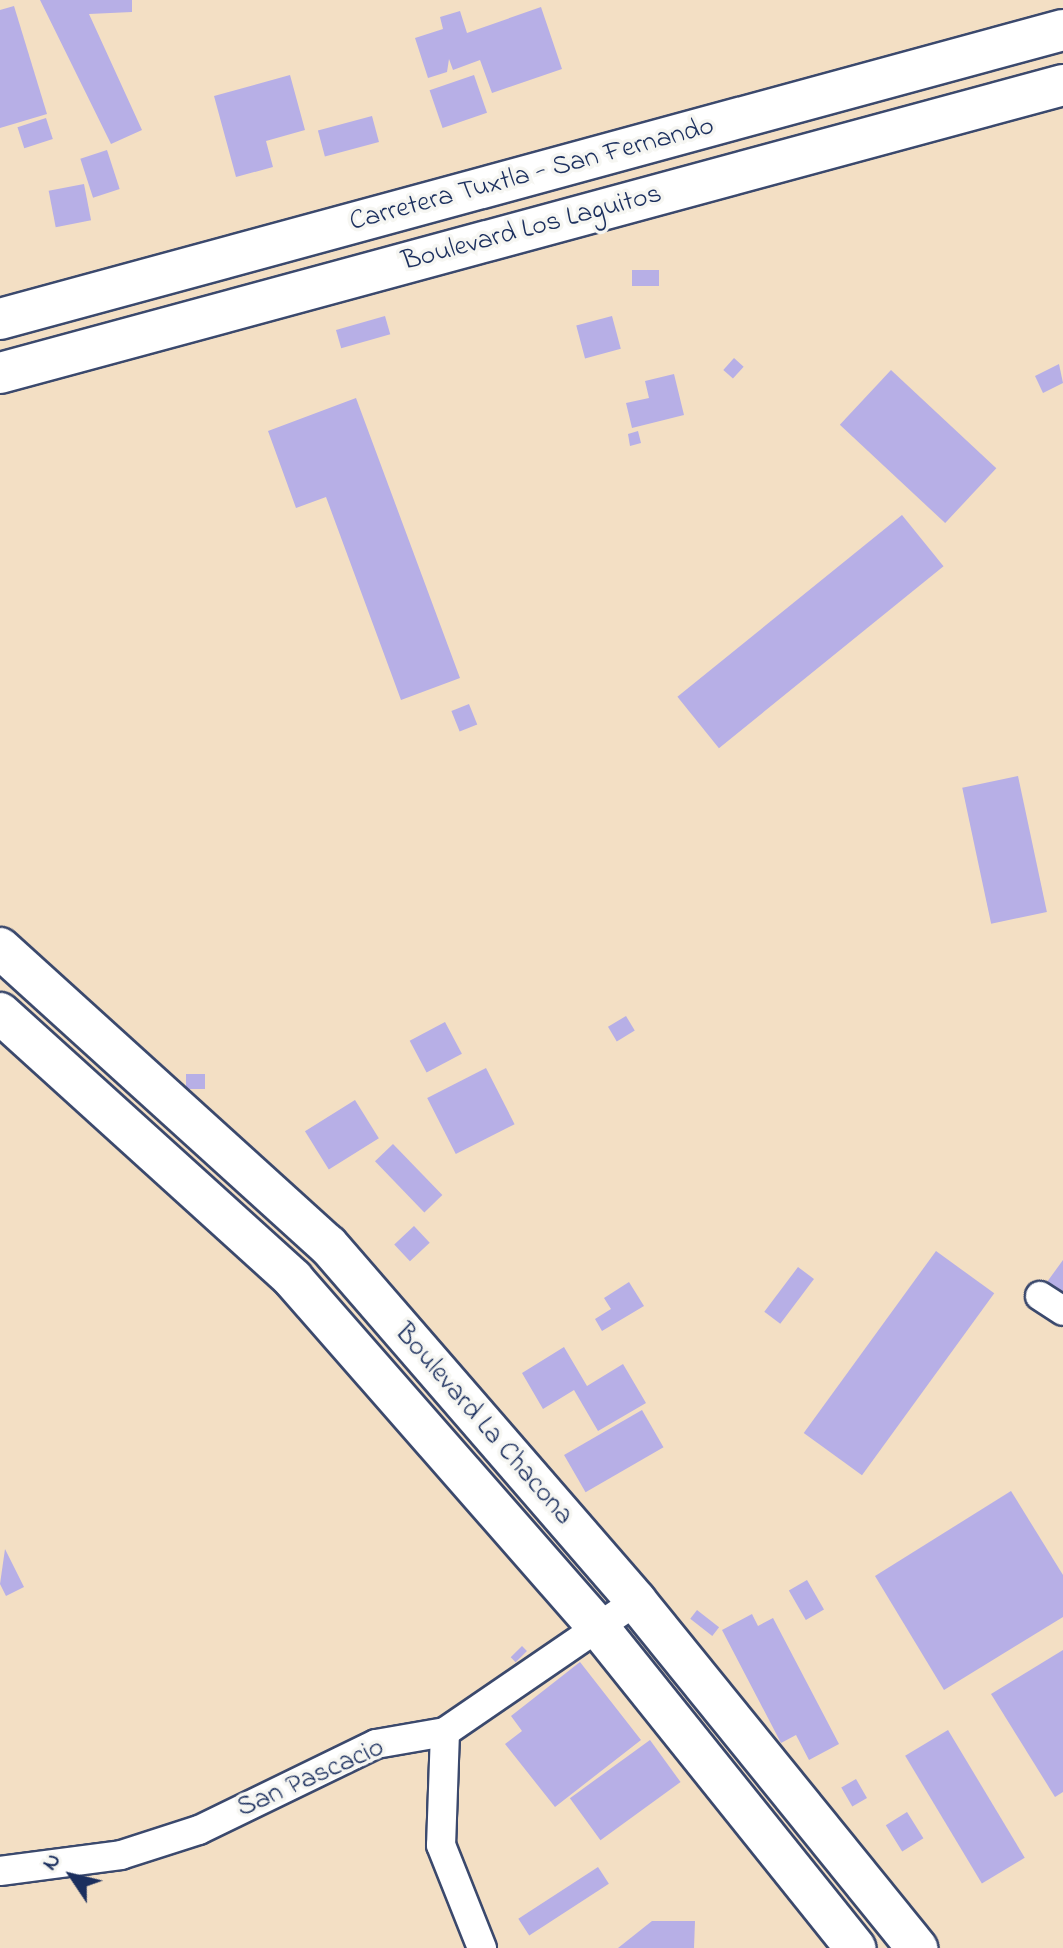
<!DOCTYPE html>
<style>
body{margin:0}
#map{position:relative;width:1063px;height:1948px;overflow:hidden;background:#f3dfc4;font-family:"Indie Flower",sans-serif}
div>[style]{position:absolute}
[style*='--x']{left:calc(var(--x)*1px);top:calc(var(--y)*1px);width:calc(var(--w)*1px);rotate:calc(var(--a)*1deg)}
.building>*{inset:0;background:#b7afe6;transform-origin:0 0}
.roads{filter:drop-shadow(2px 0 #3b496d) drop-shadow(-2px 0 #3b496d) drop-shadow(0 2px #3b496d) drop-shadow(0 -2px #3b496d)}
.minor>*{height:28px;margin:-14px;padding:0 14px;transform-origin:14px;border-radius:14px;background:#fff}
.secondary>*{height:40px;margin:-20px;padding:0 20px;transform-origin:20px;border-radius:20px;background:#fff}
span{translate:-50% -50%;white-space:nowrap;text-align:center;line-height:1.15;-webkit-text-stroke:7px #f6f6f2;paint-order:stroke}
.street-label{font-size:28px;color:#1b2f5e}
.north{position:absolute;left:32px;top:1836px;width:80px;height:80px;-webkit-text-stroke:6px #f6f6f2;paint-order:stroke;rotate:305deg;font-size:22px;font-weight:700;line-height:32px;text-align:center;color:#1b2f5e}
.north::after{content:'';display:block;margin:auto;width:28px;height:36px;background:#1b2f5e;clip-path:polygon(50% 0,100% 100%,50% 72%,0 100%)}
</style>
<div id="map">
<div class="building">
<i style="clip-path:polygon(40px 0,132px 0,132px 12px,89px 14px,142px 130px,111px 144px)"></i>
<i style="clip-path:polygon(14px 6px,47px 114px,0 128px,0 10px)"></i>
<i style="clip-path:polygon(541px 7px,562px 69px,492px 93px,480px 60px,453px 70px,449px 59px,447px 72px,428px 78px,415px 38px,443px 29px,440px 17px,460px 11px,467px 33px)"></i>
<i style="clip-path:polygon(290px 75px,305px 130px,266px 141px,273px 167px,236px 177px,214px 96px)"></i>
<i style="left:474px;top:75px;width:40px;height:47px;rotate:71deg"></i>
<i style="left:372px;top:116px;width:27px;height:56px;rotate:75deg"></i>
<i style="left:46px;top:118px;width:22px;height:30px;rotate:72deg"></i>
<i style="left:107px;top:150px;width:41px;height:28px;rotate:72deg"></i>
<i style="left:84px;top:184px;width:37px;height:36px;rotate:79deg"></i>
<i style="left:659px;top:270px;width:16px;height:27px;rotate:90deg"></i>
<i style="left:385px;top:316px;width:19px;height:51px;rotate:74deg"></i>
<i style="left:612px;top:316px;width:34px;height:37px;rotate:75deg"></i>
<i style="left:734px;top:358px;width:13px;height:16px;rotate:42deg"></i>
<i style="clip-path:polygon(1059px 364px,1063px 383px,1043px 393px,1035px 376px)"></i>
<i style="left:891px;top:370px;width:144px;height:75px;rotate:43deg"></i>
<i style="clip-path:polygon(674px 374px,684px 415px,632px 428px,626px 403px,649px 398px,645px 381px)"></i>
<i style="clip-path:polygon(356px 398px,460px 678px,401px 700px,326px 497px,296px 508px,268px 431px)"></i>
<i style="clip-path:polygon(638px 431px,641px 443px,630px 446px,628px 434px)"></i>
<i style="left:902px;top:515px;width:66px;height:289px;rotate:51deg"></i>
<i style="left:469px;top:704px;width:22px;height:19px;rotate:68deg"></i>
<i style="left:1018px;top:776px;width:139px;height:57px;rotate:78deg"></i>
<i style="left:626px;top:1016px;width:17px;height:21px;rotate:59deg"></i>
<i style="left:445px;top:1022px;width:36px;height:40px;rotate:62deg"></i>
<i style="left:486px;top:1068px;width:63px;height:66px;rotate:63deg"></i>
<i style="left:186px;top:1074px;width:19px;height:15px"></i>
<i style="left:355px;top:1100px;width:45px;height:59px;rotate:58deg"></i>
<i style="left:393px;top:1144px;width:71px;height:25px;rotate:46deg"></i>
<i style="left:414px;top:1226px;width:23px;height:27px;rotate:47deg"></i>
<i style="left:936px;top:1251px;width:72px;height:225px;rotate:36deg"></i>
<i style="clip-path:polygon(1063px 1260px,1063px 1293px,1047px 1282px)"></i>
<i style="left:798px;top:1267px;width:20px;height:56px;rotate:37deg"></i>
<i style="clip-path:polygon(629px 1282px,644px 1306px,602px 1331px,595px 1319px,611px 1309px,604px 1298px)"></i>
<i style="clip-path:polygon(564px 1347px,587px 1386px,623px 1364px,646px 1403px,598px 1431px,574px 1390px,543px 1409px,522px 1373px)"></i>
<i style="left:642px;top:1410px;width:43px;height:90px;rotate:60deg"></i>
<i style="clip-path:polygon(1011px 1491px,1063px 1575px,1063px 1617px,944px 1690px,875px 1576px)"></i>
<i style="clip-path:polygon(5px 1549px,24px 1587px,6px 1596px,0 1584px)"></i>
<i style="left:807px;top:1580px;width:34px;height:21px;rotate:60deg"></i>
<i style="left:697px;top:1610px;width:28px;height:11px;rotate:38deg"></i>
<i style="clip-path:polygon(752px 1614px,758px 1626px,773px 1618px,839px 1744px,809px 1760px,796px 1735px,781px 1743px,722px 1630px)"></i>
<i style="left:522px;top:1646px;width:7px;height:16px;rotate:45deg"></i>
<i style="clip-path:polygon(1063px 1650px,1063px 1792px,1055px 1797px,991px 1694px)"></i>
<i style="clip-path:polygon(580px 1662px,641px 1740px,555px 1807px,505px 1744px,522px 1731px,511px 1716px)"></i>
<i style="left:948px;top:1730px;width:149px;height:50px;rotate:59deg"></i>
<i style="left:650px;top:1740px;width:52px;height:99px;rotate:54deg"></i>
<i style="left:856px;top:1779px;width:22px;height:17px;rotate:60deg"></i>
<i style="left:907px;top:1812px;width:31px;height:25px;rotate:58deg"></i>
<i style="left:598px;top:1867px;width:20px;height:95px;rotate:57deg"></i>
<i style="clip-path:polygon(652px 1921px,695px 1921px,694px 1948px,618px 1948px)"></i>
</div>
<div class="roads">
<div class="minor">
<i style="--x:1040;--y:1296;--w:27;--a:33"></i>
<i style="--x:445;--y:1732;--w:113;--a:92"></i>
<i style="--x:441;--y:1845;--w:111;--a:68.3"></i>
<i style="--x:0;--y:1871;--w:122;--a:-7.5"></i>
<i style="--x:121;--y:1855;--w:82;--a:-17.8"></i>
<i style="--x:199;--y:1830;--w:197;--a:-25.9"></i>
<i style="--x:376;--y:1744;--w:70;--a:-9.9"></i>
<i style="--x:445;--y:1732;--w:232;--a:-34.4"></i>
</div>
<div class="secondary">
<i style="--x:0;--y:319;--w:1102;--a:-15.21"></i>
<i style="--x:0;--y:373;--w:1101;--a:-15.16"></i>
<i style="--x:0;--y:948;--w:442;--a:42.2"></i>
<i style="--x:328;--y:1245;--w:471;--a:49.1"></i>
<i style="--x:636;--y:1601;--w:447;--a:51"></i>
<i style="--x:0;--y:1013;--w:396;--a:42.2"></i>
<i style="--x:293;--y:1279;--w:464;--a:48.8"></i>
<i style="--x:599;--y:1628;--w:410;--a:51.3"></i>
</div>
</div>
<div class="street-label">
<span style="left:532px;top:175px;rotate:-15deg">Carretera Tuxtla - San Fernando</span>
<span style="left:532px;top:229px;rotate:-15deg">Boulevard Los Laguitos</span>
<span style="left:483px;top:1425px;rotate:49deg">Boulevard La Chacona</span>
<span style="left:311px;top:1779px;rotate:-24deg">San Pascacio</span>
</div>
<div class="north">N</div>
</div>
